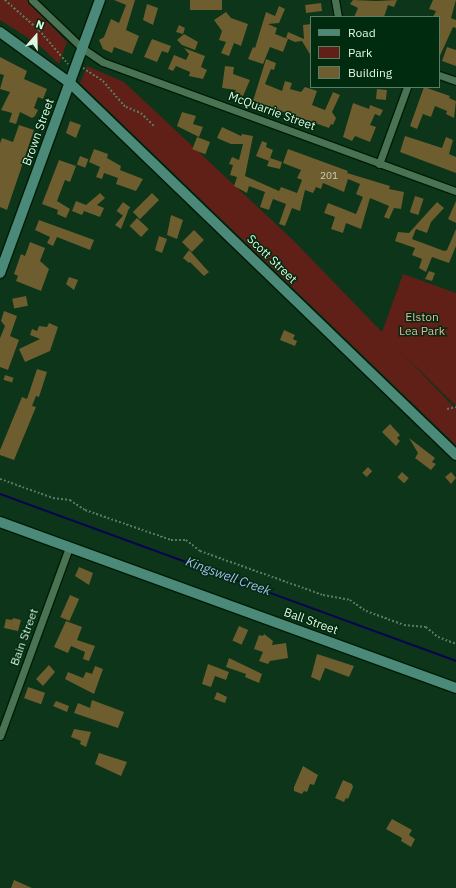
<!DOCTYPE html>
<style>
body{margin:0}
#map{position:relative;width:456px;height:888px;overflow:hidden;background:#0c3519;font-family:"IBM Plex Sans",sans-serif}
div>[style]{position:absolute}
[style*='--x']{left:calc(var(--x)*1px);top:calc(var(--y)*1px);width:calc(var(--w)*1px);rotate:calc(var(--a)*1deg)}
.green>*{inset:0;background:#601f17}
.stream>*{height:2px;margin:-1px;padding:0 1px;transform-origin:1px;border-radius:1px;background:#090451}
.building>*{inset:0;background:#6e5d2f;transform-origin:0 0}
.path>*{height:1.5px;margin-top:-0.75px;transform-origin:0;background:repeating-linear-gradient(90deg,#587a61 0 2px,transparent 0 4px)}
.roads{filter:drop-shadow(1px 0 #001b07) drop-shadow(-1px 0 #001b07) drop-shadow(0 1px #001b07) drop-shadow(0 -1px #001b07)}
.street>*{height:7px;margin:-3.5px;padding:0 3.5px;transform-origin:3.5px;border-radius:3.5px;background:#4a7353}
.secondary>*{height:10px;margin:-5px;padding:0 5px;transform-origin:5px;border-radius:5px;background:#4b8978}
span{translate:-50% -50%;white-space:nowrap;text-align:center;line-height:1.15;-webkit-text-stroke:3px #012b0f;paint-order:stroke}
.number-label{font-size:10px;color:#c5d1b8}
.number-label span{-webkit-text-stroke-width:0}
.street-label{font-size:12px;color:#e2f8e5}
.park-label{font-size:12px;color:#eeafa4}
.water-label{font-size:13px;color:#abbcf0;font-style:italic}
.legend{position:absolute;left:310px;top:16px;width:130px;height:72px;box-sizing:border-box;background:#012b0f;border:1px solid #5b7d65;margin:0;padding:5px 7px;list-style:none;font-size:12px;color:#e2f8e5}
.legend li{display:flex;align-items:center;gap:8px;height:20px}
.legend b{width:20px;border:1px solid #5b7d65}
.north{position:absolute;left:16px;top:16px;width:40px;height:40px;-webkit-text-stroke:3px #012b0f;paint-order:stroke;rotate:20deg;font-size:11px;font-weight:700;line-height:16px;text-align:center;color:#e2f8e5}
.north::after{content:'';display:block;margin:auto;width:14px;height:18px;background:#e2f8e5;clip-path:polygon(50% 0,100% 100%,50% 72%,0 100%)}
</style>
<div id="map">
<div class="green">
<i style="clip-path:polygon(0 0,27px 0,67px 42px,59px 64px,39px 45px,0 20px)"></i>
<i style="clip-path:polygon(87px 66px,124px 82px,294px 241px,382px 332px,403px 274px,456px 293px,456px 406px,400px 351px,456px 409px,456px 445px,80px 83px)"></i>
</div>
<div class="stream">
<i style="--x:0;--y:494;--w:486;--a:20.1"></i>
</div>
<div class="building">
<i style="clip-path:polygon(114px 0,135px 0,126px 30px,139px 36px,132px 54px,114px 47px,112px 53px,103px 49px,99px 40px,104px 37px,111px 19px,119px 23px,126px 5px)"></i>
<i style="left:190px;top:0;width:32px;height:10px"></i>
<i style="clip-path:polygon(353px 0,376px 1px,397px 0,394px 7px,388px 5px,384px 17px,354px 17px,358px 8px,350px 4px)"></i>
<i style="clip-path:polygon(433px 0,456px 0,451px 18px,456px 20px,456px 28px,453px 27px,439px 58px,439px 17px,433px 17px,436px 11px,429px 9px)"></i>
<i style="left:321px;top:3px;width:8px;height:16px;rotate:83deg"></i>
<i style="clip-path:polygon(147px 4px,158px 8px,153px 25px,143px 20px)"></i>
<i style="clip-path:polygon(279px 6px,285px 9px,279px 23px,268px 24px,277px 28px,275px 34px,288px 39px,283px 52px,270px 47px,263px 64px,248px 59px,253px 47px,255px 48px,266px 12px,275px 16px)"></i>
<i style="clip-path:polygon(226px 12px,231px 18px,248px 24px,241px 46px,234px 43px,229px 56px,221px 53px,226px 42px,219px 40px,222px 31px,214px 20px)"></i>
<i style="clip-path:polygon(311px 24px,311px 56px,302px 41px,295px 42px,286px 38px,288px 32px,304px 39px,303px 25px)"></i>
<i style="clip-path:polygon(179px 25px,185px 28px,183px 34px,176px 32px)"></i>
<i style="clip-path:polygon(184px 34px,198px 42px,195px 50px,182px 45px,177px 40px)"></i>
<i style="clip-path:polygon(152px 39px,171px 46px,168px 53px,162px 51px,157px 62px,144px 57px)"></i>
<i style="clip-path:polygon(447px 47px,456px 50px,456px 66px,442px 61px)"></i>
<i style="clip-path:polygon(184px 48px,205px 56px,201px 67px,207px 70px,203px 79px,189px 76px,190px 72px,176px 66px,173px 71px,168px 69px,174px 55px,186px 60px,189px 54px)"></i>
<i style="clip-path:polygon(0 57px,27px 71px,24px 79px,47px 89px,43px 99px,38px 97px,34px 108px,38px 110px,35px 116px,32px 118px,20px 112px,16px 124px,9px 122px,12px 113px,1px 110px,10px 92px,0 89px,4px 75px,0 74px)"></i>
<i style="clip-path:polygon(266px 59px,276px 63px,274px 70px,271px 69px,265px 84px,282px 91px,285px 81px,292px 83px,290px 89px,301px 92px,305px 87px,317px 91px,312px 105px,325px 110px,333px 92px,340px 95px,332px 112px,336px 118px,333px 125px,331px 124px,329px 128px,253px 101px)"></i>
<i style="clip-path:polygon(225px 66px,234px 67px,233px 74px,250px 80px,243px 96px,235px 92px,236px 90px,222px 88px)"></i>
<i style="clip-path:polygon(424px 87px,450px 96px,449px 98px,456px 101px,454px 118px,446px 114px,447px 111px,435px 106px,431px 117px,423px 114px,417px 129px,410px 126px)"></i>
<i style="left:377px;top:89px;width:10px;height:10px;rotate:6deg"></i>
<i style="clip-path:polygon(353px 103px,369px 109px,370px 105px,383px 110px,380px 116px,375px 114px,370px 125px,376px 127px,370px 142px,355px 136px,352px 141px,343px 137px)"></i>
<i style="clip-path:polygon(182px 112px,196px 116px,193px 124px,203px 127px,199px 137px,177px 126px)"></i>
<i style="clip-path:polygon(70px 121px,81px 125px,76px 138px,66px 133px)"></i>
<i style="clip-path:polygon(19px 125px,34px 130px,7px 210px,0 207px,0 143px,2px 138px,13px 142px)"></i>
<i style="clip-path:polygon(222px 127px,241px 136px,242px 134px,253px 136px,245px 176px,279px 191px,281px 187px,297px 193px,302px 180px,297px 178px,301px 170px,283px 163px,288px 149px,348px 171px,347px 173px,390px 186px,389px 189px,404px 192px,401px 209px,394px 208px,389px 219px,384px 217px,389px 206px,370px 198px,361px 229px,346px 223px,343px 233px,331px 229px,335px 217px,324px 213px,328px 203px,356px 214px,363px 197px,356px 194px,360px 184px,348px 179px,344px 192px,323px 183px,321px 189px,316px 187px,313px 193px,305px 190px,300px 211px,292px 208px,285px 226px,279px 224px,286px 204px,273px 199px,269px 210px,260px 207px,265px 192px,249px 186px,247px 193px,234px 186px,237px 177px,230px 175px,233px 165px,229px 164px,232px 157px,239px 160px,243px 144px,231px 144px,217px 138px)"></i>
<i style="clip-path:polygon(405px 136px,442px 148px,446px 137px,453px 140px,449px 154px,456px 157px,456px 173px,400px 152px)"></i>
<i style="left:197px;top:137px;width:14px;height:13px;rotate:21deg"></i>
<i style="clip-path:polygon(262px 141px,267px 143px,266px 147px,273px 150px,269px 161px,256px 156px)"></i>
<i style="clip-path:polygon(94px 149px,108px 154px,107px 158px,121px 166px,120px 170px,143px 179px,136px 191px,116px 184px,118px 178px,104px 173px,102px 179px,96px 177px,100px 167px,89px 162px)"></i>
<i style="left:80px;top:156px;width:9px;height:9px;rotate:21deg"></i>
<i style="clip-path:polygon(270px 158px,282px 162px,280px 169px,267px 166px)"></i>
<i style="clip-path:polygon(59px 160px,76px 166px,70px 182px,65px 180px,57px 201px,70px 209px,66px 218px,57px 214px,58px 210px,42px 204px)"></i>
<i style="clip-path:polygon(100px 193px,105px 198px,97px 205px,104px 208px,100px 217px,84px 211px,82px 215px,72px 211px,76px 201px,86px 205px)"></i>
<i style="left:152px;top:193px;width:10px;height:27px;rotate:45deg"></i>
<i style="left:415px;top:196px;width:9px;height:17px;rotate:18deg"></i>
<i style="clip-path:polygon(456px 201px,456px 223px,448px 219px)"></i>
<i style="left:123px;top:202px;width:9px;height:11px;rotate:36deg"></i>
<i style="clip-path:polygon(437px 202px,444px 208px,431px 222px,427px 233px,416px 229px,412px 239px,444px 251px,447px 250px,456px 229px,456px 246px,449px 263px,432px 257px,426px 272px,419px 268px,422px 259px,412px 255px,415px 248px,395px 241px,398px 232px,409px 233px)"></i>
<i style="clip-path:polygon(127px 211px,128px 211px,121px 229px,115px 225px)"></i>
<i style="clip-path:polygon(171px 215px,183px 220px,177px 239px,167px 235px)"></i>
<i style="left:137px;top:218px;width:16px;height:11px;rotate:43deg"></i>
<i style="clip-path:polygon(39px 220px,94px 240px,90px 250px,57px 237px,53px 246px,47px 243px,50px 237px,35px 230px)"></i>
<i style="left:194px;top:230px;width:14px;height:17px;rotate:45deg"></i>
<i style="clip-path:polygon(159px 236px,167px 239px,162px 253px,155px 250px)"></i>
<i style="clip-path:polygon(30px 242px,45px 248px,40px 261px,49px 269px,41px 291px,16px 281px,18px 276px,14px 274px,21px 254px,25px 256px)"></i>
<i style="clip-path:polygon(189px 250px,209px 272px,204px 276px,190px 262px,189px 263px,183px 258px)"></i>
<i style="clip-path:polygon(429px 271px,435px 273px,432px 281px,425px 279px)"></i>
<i style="clip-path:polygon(69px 277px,78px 280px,74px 290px,66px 284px)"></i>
<i style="left:26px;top:296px;width:10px;height:14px;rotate:79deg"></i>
<i style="clip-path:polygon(4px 311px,17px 316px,10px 336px,19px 340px,8px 370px,0 367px,0 338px,5px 326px,1px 321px)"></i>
<i style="clip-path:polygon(49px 323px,58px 327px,50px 351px,25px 362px,19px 349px,40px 339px,30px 335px,32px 329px,37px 331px,39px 326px,47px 327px)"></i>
<i style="clip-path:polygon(284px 330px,295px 335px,293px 339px,297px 341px,295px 346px,280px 340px)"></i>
<i style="clip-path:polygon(37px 369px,47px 372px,39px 397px,36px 396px,32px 406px,36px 407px,14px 460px,0 455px,0 450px,22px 397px,27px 399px)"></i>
<i style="left:5px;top:375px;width:9px;height:5px;rotate:18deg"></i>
<i style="clip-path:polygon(390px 424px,400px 435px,397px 438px,400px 441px,396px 446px,382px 432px)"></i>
<i style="clip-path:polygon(409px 438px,435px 458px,432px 462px,436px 464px,431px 470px,415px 458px,418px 453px)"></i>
<i style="left:368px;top:467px;width:6px;height:8px;rotate:45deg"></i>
<i style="left:402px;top:472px;width:9px;height:7px;rotate:41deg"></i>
<i style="clip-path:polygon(451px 472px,456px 478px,451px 484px,445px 477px)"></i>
<i style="clip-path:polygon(79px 567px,93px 573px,89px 585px,75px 576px)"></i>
<i style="left:70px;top:595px;width:10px;height:24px;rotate:24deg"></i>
<i style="clip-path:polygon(13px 618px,21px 620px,18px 631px,4px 628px,6px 619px,12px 620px)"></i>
<i style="clip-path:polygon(66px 621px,82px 627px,77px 640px,95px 646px,89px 661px,83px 659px,85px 652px,71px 646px,68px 653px,54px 647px)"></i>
<i style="left:239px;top:626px;width:10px;height:16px;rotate:24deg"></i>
<i style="clip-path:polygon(264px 634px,273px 641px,272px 645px,286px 643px,288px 658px,270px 661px,268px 664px,259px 661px,263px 652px,254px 649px,259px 635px,263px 636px)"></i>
<i style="clip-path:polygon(317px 654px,354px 666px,349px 677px,325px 668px,320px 681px,311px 677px)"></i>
<i style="clip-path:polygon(229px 658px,262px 674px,259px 683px,245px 677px,246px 674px,226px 667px)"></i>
<i style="clip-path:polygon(208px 664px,229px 672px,226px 680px,215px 676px,211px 687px,202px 684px)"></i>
<i style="clip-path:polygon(49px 665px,55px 672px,43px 686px,36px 679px)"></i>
<i style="clip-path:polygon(95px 666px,103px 669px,94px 694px,65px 679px,68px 672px,83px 678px,86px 672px,92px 674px)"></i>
<i style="left:28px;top:687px;width:18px;height:12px;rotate:19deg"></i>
<i style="clip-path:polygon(217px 692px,227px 697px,225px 703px,214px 699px)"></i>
<i style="clip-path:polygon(92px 700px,124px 712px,118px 728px,74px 713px,78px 703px,90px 708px)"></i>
<i style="clip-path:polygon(56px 701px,69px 706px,67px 712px,53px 706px)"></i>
<i style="clip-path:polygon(74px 729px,91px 732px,86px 747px,80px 744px,81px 741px,71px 737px)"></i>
<i style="clip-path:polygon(99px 753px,127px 762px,121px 776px,95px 764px)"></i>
<i style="clip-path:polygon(303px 766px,318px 775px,314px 785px,310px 784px,307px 792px,304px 791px,302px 794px,294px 791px,294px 787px)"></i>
<i style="clip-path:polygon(343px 780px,352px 784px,353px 787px,348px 799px,346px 798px,344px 802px,335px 798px)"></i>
<i style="clip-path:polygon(392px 819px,412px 830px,409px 835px,415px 839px,411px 847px,401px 841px,402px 838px,386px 829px)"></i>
<i style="clip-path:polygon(14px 880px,32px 888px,11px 888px)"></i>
</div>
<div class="path">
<i style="--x:5;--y:0;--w:45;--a:41.4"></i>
<i style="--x:39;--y:30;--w:45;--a:49.5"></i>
<i style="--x:83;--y:68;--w:24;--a:33"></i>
<i style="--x:103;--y:81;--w:35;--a:49"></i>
<i style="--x:126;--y:107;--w:16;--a:22"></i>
<i style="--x:141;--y:113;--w:20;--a:45"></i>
<i style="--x:447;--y:409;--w:9;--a:-13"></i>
<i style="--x:0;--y:479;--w:56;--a:19.7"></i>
<i style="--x:53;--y:498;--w:17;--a:7"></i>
<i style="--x:70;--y:500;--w:18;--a:34"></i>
<i style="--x:85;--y:510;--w:91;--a:19.2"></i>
<i style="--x:171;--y:540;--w:15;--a:0"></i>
<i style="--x:186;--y:540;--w:18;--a:38"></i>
<i style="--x:200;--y:551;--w:131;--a:19.7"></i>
<i style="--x:323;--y:595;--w:27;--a:10"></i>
<i style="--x:350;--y:600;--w:19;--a:35"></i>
<i style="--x:366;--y:611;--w:40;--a:20.2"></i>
<i style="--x:404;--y:625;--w:22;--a:5"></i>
<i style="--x:426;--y:627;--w:16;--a:40"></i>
<i style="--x:438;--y:637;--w:19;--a:21"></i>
</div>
<div class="roads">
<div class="street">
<i style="--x:32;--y:0;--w:69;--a:43.8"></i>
<i style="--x:82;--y:48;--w:25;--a:34"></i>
<i style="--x:103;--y:62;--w:376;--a:20.1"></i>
<i style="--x:335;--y:0;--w:17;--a:80"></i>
<i style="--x:439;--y:75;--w:18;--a:19"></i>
<i style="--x:379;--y:164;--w:82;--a:-70"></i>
<i style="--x:0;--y:736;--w:201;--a:-69.9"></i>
</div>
<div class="secondary">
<i style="--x:0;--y:32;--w:87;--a:36.1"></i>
<i style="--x:70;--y:83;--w:536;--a:43.94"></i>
<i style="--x:0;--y:273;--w:291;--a:-69.9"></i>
<i style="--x:0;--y:522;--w:485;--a:20"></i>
</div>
</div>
<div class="number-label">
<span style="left:329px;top:176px">201</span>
</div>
<div class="street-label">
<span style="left:272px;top:111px;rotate:20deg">McQuarrie Street</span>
<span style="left:38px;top:132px;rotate:-70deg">Brown Street</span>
<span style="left:272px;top:259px;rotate:44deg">Scott Street</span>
<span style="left:311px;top:621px;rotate:20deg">Ball Street</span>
<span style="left:24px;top:637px;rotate:-70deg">Bain Street</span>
</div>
<div class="park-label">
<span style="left:422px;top:324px">Elston<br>Lea Park</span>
</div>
<div class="water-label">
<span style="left:228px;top:577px;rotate:20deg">Kingswell Creek</span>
</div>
<ul class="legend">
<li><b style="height:5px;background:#4b8978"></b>Road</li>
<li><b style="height:11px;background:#601f17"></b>Park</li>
<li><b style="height:11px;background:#6e5d2f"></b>Building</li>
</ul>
<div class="north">N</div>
</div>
